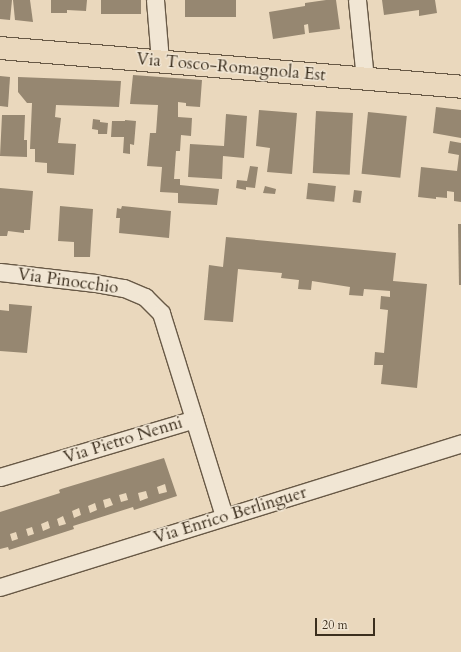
<!DOCTYPE html>
<style>
body{margin:0}
#map{position:relative;width:461px;height:652px;overflow:hidden;background:#ead8bd;font-family:Cardo,serif}
div>[style]{position:absolute}
[style*='--x']{left:calc(var(--x)*1px);top:calc(var(--y)*1px);width:calc(var(--w)*1px);rotate:calc(var(--a)*1deg)}
.building>*{inset:0;background:#968771;transform-origin:0 0}
.roads{filter:drop-shadow(1px 0 #685946) drop-shadow(-1px 0 #685946) drop-shadow(0 1px #685946) drop-shadow(0 -1px #685946)}
.minor>*{height:17px;margin:-8.5px;padding:0 8.5px;transform-origin:8.5px;border-radius:8.5px;background:#f1e6d4}
.primary>*{height:22px;margin:-11px;padding:0 11px;transform-origin:11px;border-radius:11px;background:#ead8bd}
span{translate:-50% -50%;white-space:nowrap;text-align:center;line-height:1.15;-webkit-text-stroke:3px #f1e6d4;paint-order:stroke}
.street-label{font-size:17px;color:#3c2f1e}
.scale{position:absolute;left:315px;top:618px;width:60px;height:18px;box-sizing:border-box;border:2px solid #3c2f1e;border-top:0;padding-left:5px;font-size:12px;line-height:14px;white-space:nowrap;color:#3c2f1e;-webkit-text-stroke:3px #f1e6d4;paint-order:stroke}
</style>
<div id="map">
<div class="building">
<i style="clip-path:polygon(0 0,12px 0,10px 20px,0 19px)"></i>
<i style="clip-path:polygon(13px 0,30px 0,33px 22px,15px 20px)"></i>
<i style="clip-path:polygon(51px 0,87px 0,86px 11px,67px 10px,67px 13px,51px 13px)"></i>
<i style="left:101px;top:0;width:40px;height:14px"></i>
<i style="left:185px;top:0;width:51px;height:17px"></i>
<i style="clip-path:polygon(326px 0,336px 0,340px 29px,309px 33px,308px 24px,304px 25px,305px 34px,273px 39px,269px 12px,305px 6px,305px 3px)"></i>
<i style="clip-path:polygon(382px 0,435px 0,437px 13px,419px 16px,419px 10px,384px 15px)"></i>
<i style="clip-path:polygon(133px 75px,202px 80px,200px 107px,186px 106px,186px 103px,178px 102px,178px 117px,192px 118px,191px 136px,181px 135px,180px 151px,176px 151px,174px 179px,180px 179px,180px 185px,219px 189px,217px 205px,178px 203px,178px 193px,160px 192px,162px 167px,147px 166px,150px 133px,156px 133px,158px 105px,130px 104px)"></i>
<i style="clip-path:polygon(0 76px,10px 77px,8px 107px,0 106px)"></i>
<i style="clip-path:polygon(18px 77px,121px 81px,119px 107px,56px 105px,55px 117px,61px 118px,58px 143px,76px 144px,74px 175px,47px 173px,47px 163px,35px 162px,35px 149px,30px 149px,32px 103px,27px 103px,18px 92px)"></i>
<i style="clip-path:polygon(436px 107px,461px 110px,461px 138px,433px 133px)"></i>
<i style="clip-path:polygon(259px 110px,297px 113px,292px 174px,267px 172px,270px 148px,256px 146px)"></i>
<i style="left:316px;top:111px;width:37px;height:62px;rotate:3deg"></i>
<i style="left:368px;top:112px;width:39px;height:62px;rotate:6deg"></i>
<i style="clip-path:polygon(226px 114px,247px 116px,244px 158px,223px 156px,222px 179px,188px 177px,190px 144px,224px 146px)"></i>
<i style="clip-path:polygon(2px 115px,25px 115px,24px 140px,27px 140px,27px 157px,0 156px)"></i>
<i style="clip-path:polygon(93px 119px,100px 120px,100px 122px,108px 123px,107px 134px,98px 134px,98px 130px,92px 129px)"></i>
<i style="clip-path:polygon(125px 120px,136px 121px,134px 145px,130px 144px,130px 154px,123px 153px,124px 137px,111px 137px,112px 121px,125px 121px)"></i>
<i style="clip-path:polygon(450px 141px,461px 143px,461px 202px,454px 201px,454px 192px,447px 191px,447px 198px,436px 197px,436px 199px,418px 197px,421px 167px,457px 171px,459px 155px,448px 153px)"></i>
<i style="clip-path:polygon(250px 166px,258px 167px,255px 188px,246px 187px,246px 190px,236px 188px,237px 180px,247px 181px)"></i>
<i style="left:308px;top:183px;width:28px;height:16px;rotate:6deg"></i>
<i style="clip-path:polygon(265px 186px,276px 189px,275px 194px,263px 193px)"></i>
<i style="clip-path:polygon(0 188px,33px 191px,30px 230px,24px 230px,24px 233px,8px 231px,7px 236px,0 236px)"></i>
<i style="left:354px;top:190px;width:8px;height:12px;rotate:7deg"></i>
<i style="clip-path:polygon(60px 206px,93px 209px,90px 257px,74px 257px,74px 242px,58px 241px)"></i>
<i style="clip-path:polygon(122px 206px,171px 211px,169px 238px,119px 233px,120px 218px,116px 218px,117px 208px,121px 209px)"></i>
<i style="clip-path:polygon(458px 224px,461px 224px,461px 285px,459px 285px)"></i>
<i style="clip-path:polygon(226px 237px,396px 253px,393px 281px,427px 284px,417px 388px,381px 384px,383px 365px,374px 365px,375px 352px,384px 353px,388px 310px,380px 309px,381px 296px,390px 297px,390px 291px,364px 289px,363px 296px,349px 295px,350px 287px,312px 281px,311px 290px,298px 289px,299px 280px,281px 278px,282px 273px,238px 269px,233px 322px,204px 320px,209px 265px,223px 267px)"></i>
<i style="clip-path:polygon(9px 304px,32px 306px,27px 353px,0 351px,0 310px,9px 311px)"></i>
<i style="clip-path:polygon(evenodd,164px 458px,177px 496px,134px 510px,133px 507px,73px 526px,74px 529px,9px 550px,8px 547px,0 549px,0 512px,60px 493px,59px 490px,61px 489px,164px 458px,165px 484px,167px 492px,159px 494px,157px 487px,165px 484px,164px 458px,146px 491px,148px 498px,140px 501px,138px 493px,146px 491px,164px 458px,126px 493px,128px 500px,121px 502px,119px 495px,126px 493px,164px 458px,110px 498px,113px 505px,105px 508px,103px 500px,110px 498px,164px 458px,95px 503px,97px 510px,90px 513px,88px 506px,95px 503px,164px 458px,79px 508px,81px 515px,74px 518px,72px 511px,79px 508px,164px 458px,63px 516px,66px 524px,59px 526px,57px 519px,63px 516px,164px 458px,48px 521px,50px 528px,43px 531px,41px 524px,48px 521px,164px 458px,32px 527px,34px 534px,28px 536px,26px 529px,32px 527px,164px 458px,16px 532px,18px 539px,12px 541px,10px 534px,16px 532px)"></i>
</div>
<div class="roads">
<div class="minor">
<i style="--x:155;--y:0;--w:61;--a:85.3"></i>
<i style="--x:357;--y:0;--w:79;--a:84.2"></i>
<i style="--x:0;--y:272;--w:96;--a:6.6"></i>
<i style="--x:95;--y:283;--w:29;--a:10"></i>
<i style="--x:124;--y:288;--w:23;--a:23"></i>
<i style="--x:145;--y:297;--w:23;--a:45"></i>
<i style="--x:161;--y:313;--w:111;--a:72.7"></i>
<i style="--x:0;--y:477;--w:202;--a:-16.6"></i>
<i style="--x:194;--y:419;--w:102;--a:72.8"></i>
<i style="--x:0;--y:587;--w:483;--a:-17.3"></i>
</div>
<div class="primary">
<i style="--x:0;--y:48;--w:463;--a:4.8"></i>
</div>
</div>
<div class="street-label">
<span style="left:231px;top:67px;rotate:5deg">Via Tosco-Romagnola Est</span>
<span style="left:68px;top:281px;rotate:8deg">Via Pinocchio</span>
<span style="left:123px;top:440px;rotate:-17deg">Via Pietro Nenni</span>
<span style="left:230px;top:515px;rotate:-17deg">Via Enrico Berlinguer</span>
</div>
<div class="scale">20 m</div>
</div>
